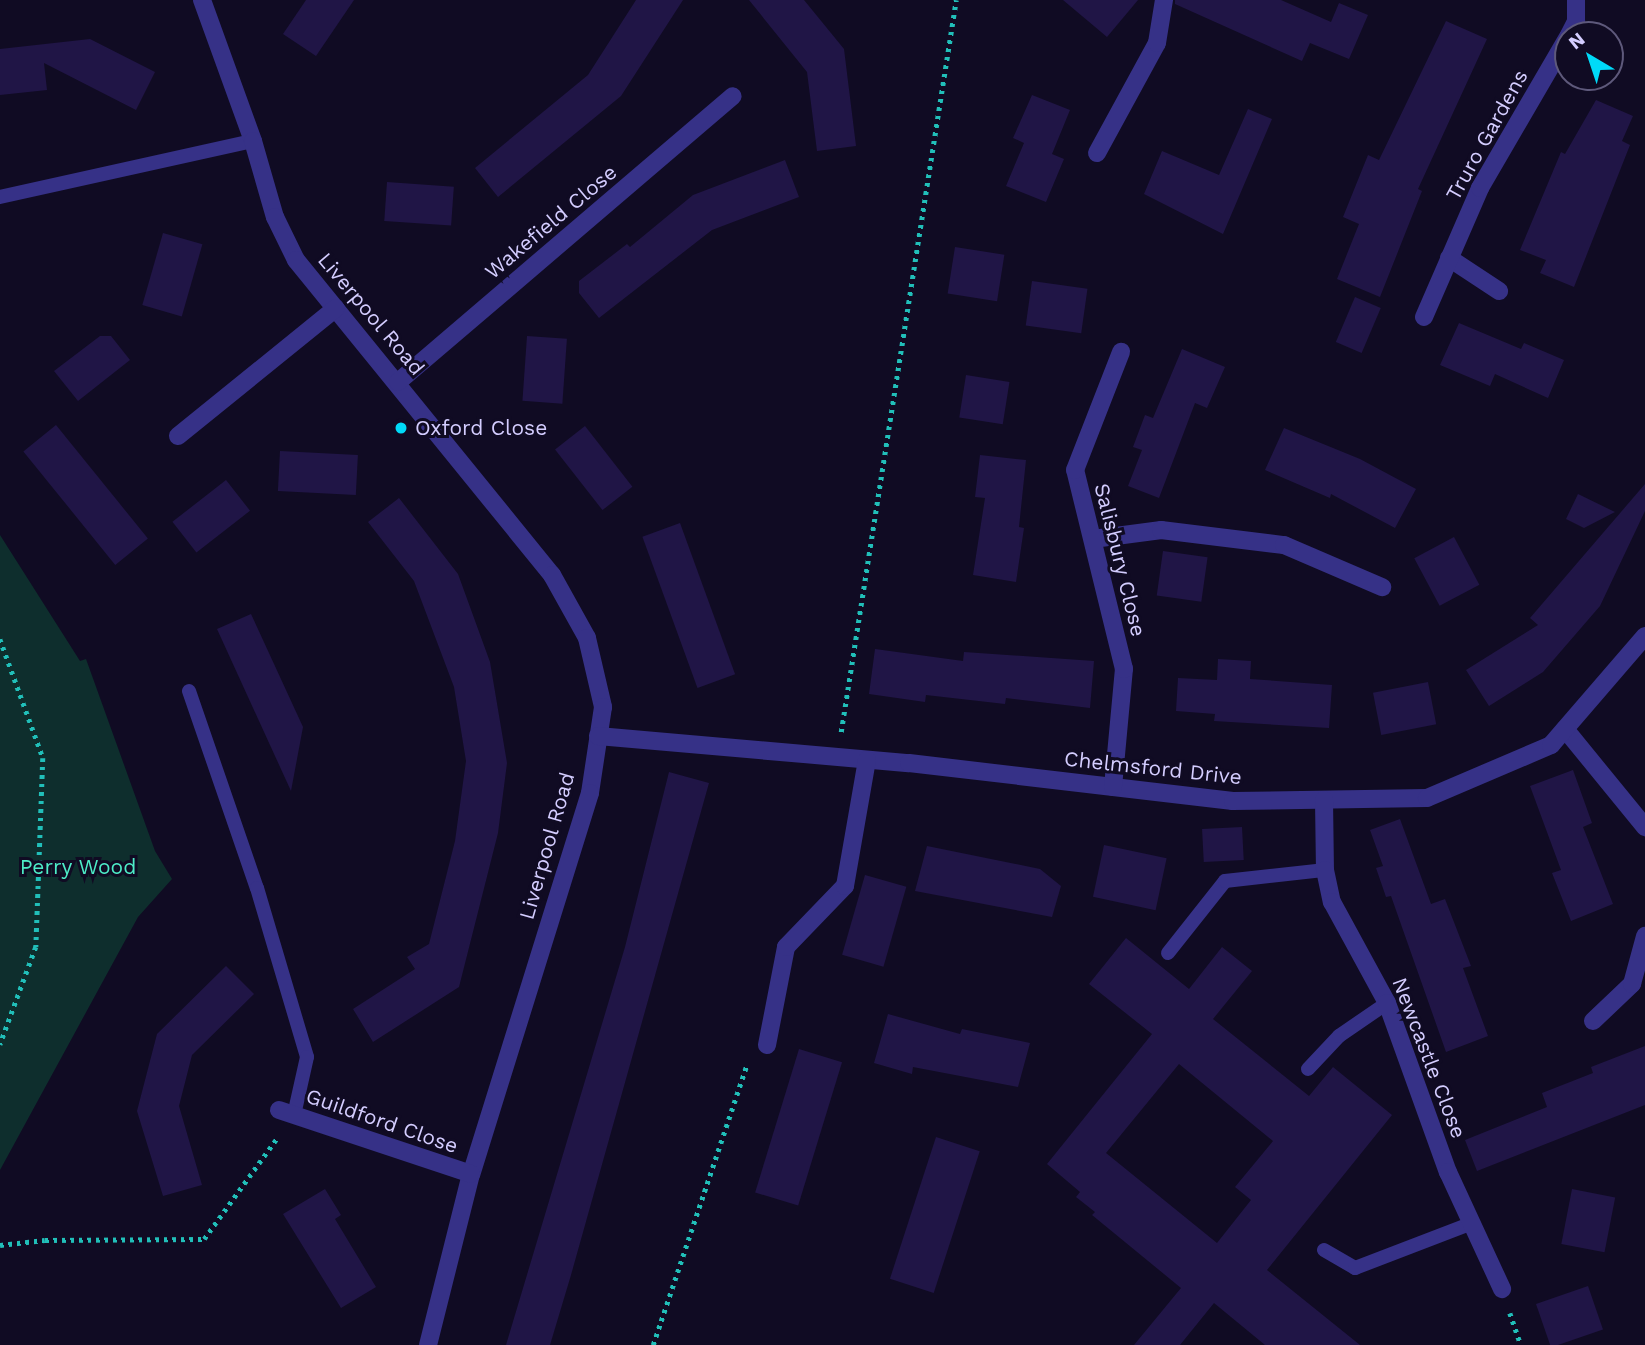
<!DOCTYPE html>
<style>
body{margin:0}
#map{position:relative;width:1645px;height:1345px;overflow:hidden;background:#100b23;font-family:"Work Sans",sans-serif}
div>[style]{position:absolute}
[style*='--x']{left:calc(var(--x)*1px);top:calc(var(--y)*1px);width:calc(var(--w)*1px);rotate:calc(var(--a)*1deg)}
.green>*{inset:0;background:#0e2e2d}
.building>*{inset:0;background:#201546;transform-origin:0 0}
.path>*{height:4.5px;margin-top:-2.25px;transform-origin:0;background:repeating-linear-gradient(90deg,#21bfb9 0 3.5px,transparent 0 8.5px)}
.service>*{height:14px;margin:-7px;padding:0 7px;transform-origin:7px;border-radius:7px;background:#363187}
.minor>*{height:18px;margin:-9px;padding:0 9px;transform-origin:9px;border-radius:9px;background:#363187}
.dots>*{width:19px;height:19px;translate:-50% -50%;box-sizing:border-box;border:4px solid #100b23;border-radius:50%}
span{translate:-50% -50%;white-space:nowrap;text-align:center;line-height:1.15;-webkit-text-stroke:6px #100b23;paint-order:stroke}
.street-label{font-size:21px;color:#d4cdff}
.poi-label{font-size:21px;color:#d4cdff}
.left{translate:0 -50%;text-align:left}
.park-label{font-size:21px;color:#4decc7}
.north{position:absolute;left:1554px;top:21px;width:70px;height:70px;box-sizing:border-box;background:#100b23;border:2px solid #5e597b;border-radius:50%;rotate:321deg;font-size:19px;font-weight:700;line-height:28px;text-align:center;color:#d4cdff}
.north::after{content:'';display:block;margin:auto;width:24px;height:32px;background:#00daf8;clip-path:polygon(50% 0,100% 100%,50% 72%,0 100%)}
</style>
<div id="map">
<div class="green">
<i style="clip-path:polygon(0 535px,80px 661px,86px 659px,155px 851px,172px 879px,138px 917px,0 1170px)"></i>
</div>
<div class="building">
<i style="clip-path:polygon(306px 0,354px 0,316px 56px,283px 34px)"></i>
<i style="clip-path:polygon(636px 0,683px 0,621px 96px,498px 197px,475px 168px,588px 75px)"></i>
<i style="clip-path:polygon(749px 0,804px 0,844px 49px,856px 146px,817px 151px,807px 72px)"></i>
<i style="clip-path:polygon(1063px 0,1138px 0,1107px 37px)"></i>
<i style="clip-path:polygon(1175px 0,1281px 0,1331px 22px,1339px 3px,1368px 15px,1349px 59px,1310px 43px,1302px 61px,1175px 4px)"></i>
<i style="clip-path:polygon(1446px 21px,1487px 39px,1418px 189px,1422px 191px,1380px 297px,1337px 279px,1359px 224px,1343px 217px,1368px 155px,1379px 160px)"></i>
<i style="clip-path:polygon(90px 39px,155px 72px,136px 110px,44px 63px,47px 90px,0 95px,0 49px)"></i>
<i style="clip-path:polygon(1032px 95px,1070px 110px,1052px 154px,1064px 159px,1046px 202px,1006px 186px,1024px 143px,1013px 138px)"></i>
<i style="clip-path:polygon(1596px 100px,1633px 116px,1622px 141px,1630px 145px,1574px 287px,1540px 273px,1546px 260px,1520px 250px,1561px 152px,1565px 154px)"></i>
<i style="clip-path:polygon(1248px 109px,1272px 119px,1223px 234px,1144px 194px,1162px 151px,1219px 175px)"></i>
<i style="clip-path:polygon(785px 160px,799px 197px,712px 230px,599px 318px,579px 293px,579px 281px,627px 244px,630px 247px,693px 195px)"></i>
<i style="left:387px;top:182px;width:67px;height:39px;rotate:4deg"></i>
<i style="left:163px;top:233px;width:41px;height:75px;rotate:16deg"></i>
<i style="left:955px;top:247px;width:50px;height:47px;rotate:9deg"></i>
<i style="left:1032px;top:281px;width:56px;height:45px;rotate:8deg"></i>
<i style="left:1355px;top:297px;width:28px;height:49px;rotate:23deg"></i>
<i style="clip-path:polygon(1459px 323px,1521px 349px,1524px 343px,1564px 360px,1548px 398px,1495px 374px,1490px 386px,1440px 365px)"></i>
<i style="clip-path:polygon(100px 336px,111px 336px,130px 360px,78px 401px,54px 371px)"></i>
<i style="left:527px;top:336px;width:40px;height:65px;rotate:4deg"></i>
<i style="clip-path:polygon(1182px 349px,1225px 367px,1207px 408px,1195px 403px,1159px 498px,1128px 486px,1142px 450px,1133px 447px,1145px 415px,1153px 418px)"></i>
<i style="left:966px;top:375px;width:44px;height:43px;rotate:9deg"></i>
<i style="left:56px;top:425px;width:146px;height:42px;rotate:51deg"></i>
<i style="left:585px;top:426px;width:77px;height:38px;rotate:52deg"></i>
<i style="clip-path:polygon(1284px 428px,1360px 459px,1416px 489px,1395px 528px,1331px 494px,1330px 498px,1265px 470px)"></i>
<i style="left:280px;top:451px;width:78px;height:40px;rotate:3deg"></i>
<i style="clip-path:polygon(980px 455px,1026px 460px,1019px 527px,1024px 528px,1016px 582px,973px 575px,985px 498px,975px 497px)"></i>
<i style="left:226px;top:480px;width:39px;height:68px;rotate:52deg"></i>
<i style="clip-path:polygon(1645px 484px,1645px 511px,1600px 606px,1543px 672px,1489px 706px,1466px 670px,1538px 625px,1530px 618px)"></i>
<i style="clip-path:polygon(1578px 494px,1615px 512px,1584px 528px,1566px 519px)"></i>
<i style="clip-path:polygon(399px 498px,458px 574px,490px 662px,507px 763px,498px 833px,459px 987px,373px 1042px,353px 1009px,415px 969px,407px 957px,429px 944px,455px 841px,466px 761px,454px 687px,414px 581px,368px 522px)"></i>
<i style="left:680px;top:523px;width:161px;height:40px;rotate:70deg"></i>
<i style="left:1454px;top:537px;width:54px;height:45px;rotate:62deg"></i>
<i style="left:1163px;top:551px;width:45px;height:45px;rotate:8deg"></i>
<i style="clip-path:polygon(251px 614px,303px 727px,291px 791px,217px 629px)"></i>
<i style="clip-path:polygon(875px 649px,963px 661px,964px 652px,1094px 661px,1090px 708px,1006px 698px,1005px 704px,926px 695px,925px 702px,869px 694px)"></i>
<i style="clip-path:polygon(1218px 659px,1251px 661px,1250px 679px,1332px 685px,1329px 728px,1214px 721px,1215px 714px,1176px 711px,1178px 678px,1217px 680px)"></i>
<i style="left:1428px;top:682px;width:43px;height:56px;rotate:79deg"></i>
<i style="clip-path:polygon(1573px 770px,1592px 823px,1583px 827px,1613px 904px,1571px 921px,1552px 873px,1561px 870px,1530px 786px)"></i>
<i style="clip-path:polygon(669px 772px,709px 783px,571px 1275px,550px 1345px,506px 1345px,625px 947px)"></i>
<i style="clip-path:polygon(1400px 819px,1431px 904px,1445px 899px,1471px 966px,1463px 968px,1488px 1036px,1446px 1052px,1391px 896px,1386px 897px,1376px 868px,1383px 866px,1370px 830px)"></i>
<i style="left:1242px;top:827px;width:33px;height:40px;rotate:87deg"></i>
<i style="left:1104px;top:845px;width:64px;height:53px;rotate:12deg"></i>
<i style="clip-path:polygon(927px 846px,1040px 869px,1061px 886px,1052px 917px,915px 891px)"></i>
<i style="left:865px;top:875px;width:43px;height:83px;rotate:16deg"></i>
<i style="clip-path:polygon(evenodd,1126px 938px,1189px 989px,1222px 947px,1252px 971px,1213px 1019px,1309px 1096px,1333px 1067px,1392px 1115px,1267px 1270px,1360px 1345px,1265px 1345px,1214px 1303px,1180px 1345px,1134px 1345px,1181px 1288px,1092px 1215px,1095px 1212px,1076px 1197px,1080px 1192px,1047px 1164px,1152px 1034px,1089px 984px,1126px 938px,1179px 1064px,1273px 1141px,1235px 1187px,1251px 1200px,1217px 1243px,1106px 1153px,1179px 1064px)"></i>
<i style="clip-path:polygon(226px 966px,254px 994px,192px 1055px,179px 1106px,202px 1185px,163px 1196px,137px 1111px,157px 1034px)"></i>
<i style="clip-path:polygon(888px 1014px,960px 1034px,962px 1029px,1030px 1043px,1018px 1087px,913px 1067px,912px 1074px,874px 1063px)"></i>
<i style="clip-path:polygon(1645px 1046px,1645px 1105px,1477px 1171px,1465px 1140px,1547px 1107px,1542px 1093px,1593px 1073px,1591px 1067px)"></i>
<i style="left:799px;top:1049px;width:45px;height:150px;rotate:17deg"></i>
<i style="left:936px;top:1137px;width:46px;height:149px;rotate:18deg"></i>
<i style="clip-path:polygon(325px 1189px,341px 1215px,335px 1219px,376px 1287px,341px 1308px,283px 1214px)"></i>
<i style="left:1572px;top:1189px;width:44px;height:56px;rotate:11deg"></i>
<i style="left:1588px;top:1286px;width:46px;height:55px;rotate:71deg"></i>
</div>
<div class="path">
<i style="--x:0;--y:639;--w:127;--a:70.1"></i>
<i style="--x:43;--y:758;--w:189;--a:92.1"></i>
<i style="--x:36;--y:947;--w:104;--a:110.2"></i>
<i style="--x:841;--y:732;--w:741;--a:-81.07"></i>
<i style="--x:0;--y:1245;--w:45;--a:-6.3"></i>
<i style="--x:45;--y:1240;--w:159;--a:-0.4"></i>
<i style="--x:204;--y:1239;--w:125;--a:-54.1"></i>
<i style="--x:1510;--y:1313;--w:34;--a:71"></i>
<i style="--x:653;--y:1345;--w:296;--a:-71.5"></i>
</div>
<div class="service">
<i style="--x:0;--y:197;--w:259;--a:-12.5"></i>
<i style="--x:189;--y:691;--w:208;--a:71"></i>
<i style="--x:257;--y:888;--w:176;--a:73.5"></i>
<i style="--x:307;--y:1057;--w:59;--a:102.6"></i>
<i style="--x:1168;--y:953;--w:92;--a:-51.6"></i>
<i style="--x:1225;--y:881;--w:101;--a:-6.3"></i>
<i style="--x:1308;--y:1069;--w:45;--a:-46.8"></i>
<i style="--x:1339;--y:1036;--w:58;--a:-34.5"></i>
<i style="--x:1324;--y:1250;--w:36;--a:30"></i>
<i style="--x:1355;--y:1268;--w:125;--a:-21"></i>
</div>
<div class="minor">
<i style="--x:202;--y:0;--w:150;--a:70.1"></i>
<i style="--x:253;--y:141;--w:79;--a:73.9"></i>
<i style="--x:275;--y:217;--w:48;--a:64"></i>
<i style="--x:296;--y:260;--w:406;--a:50.9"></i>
<i style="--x:552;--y:575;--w:72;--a:60.9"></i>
<i style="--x:587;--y:638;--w:71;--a:76.9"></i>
<i style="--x:603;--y:707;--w:87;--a:98.6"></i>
<i style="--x:590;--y:793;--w:399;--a:107.3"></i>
<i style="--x:471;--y:1174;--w:176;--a:104.1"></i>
<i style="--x:1569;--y:35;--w:16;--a:-63"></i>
<i style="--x:1576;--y:21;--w:21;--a:-90"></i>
<i style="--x:1097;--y:153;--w:125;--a:-61.4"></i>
<i style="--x:1157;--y:43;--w:44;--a:-80.8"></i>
<i style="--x:1449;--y:258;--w:60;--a:33.4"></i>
<i style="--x:1424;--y:317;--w:141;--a:-66.5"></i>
<i style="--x:1480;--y:188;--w:175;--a:-59.8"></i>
<i style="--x:398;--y:382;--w:440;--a:-40.5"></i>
<i style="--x:178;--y:436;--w:203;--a:-39"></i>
<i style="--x:1093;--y:539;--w:69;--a:-7.5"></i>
<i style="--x:1161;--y:530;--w:124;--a:7"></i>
<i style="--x:1284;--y:545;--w:107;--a:23.2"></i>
<i style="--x:1565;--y:729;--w:127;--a:50.8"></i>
<i style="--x:598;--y:736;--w:312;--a:5"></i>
<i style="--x:909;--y:763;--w:326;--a:6.7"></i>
<i style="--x:1233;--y:801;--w:194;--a:-0.9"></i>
<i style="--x:1427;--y:798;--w:135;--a:-23.1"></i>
<i style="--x:1551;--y:745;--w:144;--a:-49.2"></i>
<i style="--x:1113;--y:787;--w:119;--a:-84.7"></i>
<i style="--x:1124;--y:669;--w:205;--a:-103.8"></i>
<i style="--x:1075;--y:470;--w:127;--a:-68.7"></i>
<i style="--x:1324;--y:800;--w:70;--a:89.2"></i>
<i style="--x:1325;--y:870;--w:33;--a:78"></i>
<i style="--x:1332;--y:902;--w:115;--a:61.4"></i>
<i style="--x:1387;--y:1003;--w:180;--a:70.2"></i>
<i style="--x:1448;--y:1172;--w:129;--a:65.2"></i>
<i style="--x:1593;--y:1021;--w:54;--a:-43.5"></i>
<i style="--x:1632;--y:984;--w:50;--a:-74.8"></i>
<i style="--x:767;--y:1045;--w:100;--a:-79"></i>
<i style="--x:786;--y:947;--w:85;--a:-46"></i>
<i style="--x:845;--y:886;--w:128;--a:-80.1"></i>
<i style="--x:279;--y:1110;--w:202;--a:18.4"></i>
</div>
<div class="dots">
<i style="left:401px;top:428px;background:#00daf8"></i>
</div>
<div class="street-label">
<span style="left:1487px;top:135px;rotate:-61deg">Truro Gardens</span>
<span style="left:551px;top:222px;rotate:-40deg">Wakefield Close</span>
<span style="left:371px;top:314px;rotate:50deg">Liverpool Road</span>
<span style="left:1120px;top:560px;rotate:76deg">Salisbury Close</span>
<span style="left:1153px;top:768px;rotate:6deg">Chelmsford Drive</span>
<span style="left:547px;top:846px;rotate:-74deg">Liverpool Road</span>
<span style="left:1429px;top:1058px;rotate:69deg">Newcastle Close</span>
<span style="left:382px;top:1121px;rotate:19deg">Guildford Close</span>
</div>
<div class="poi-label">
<span class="left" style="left:415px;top:428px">Oxford Close</span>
</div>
<div class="park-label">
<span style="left:78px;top:867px">Perry Wood</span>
</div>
<div class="north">N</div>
</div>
